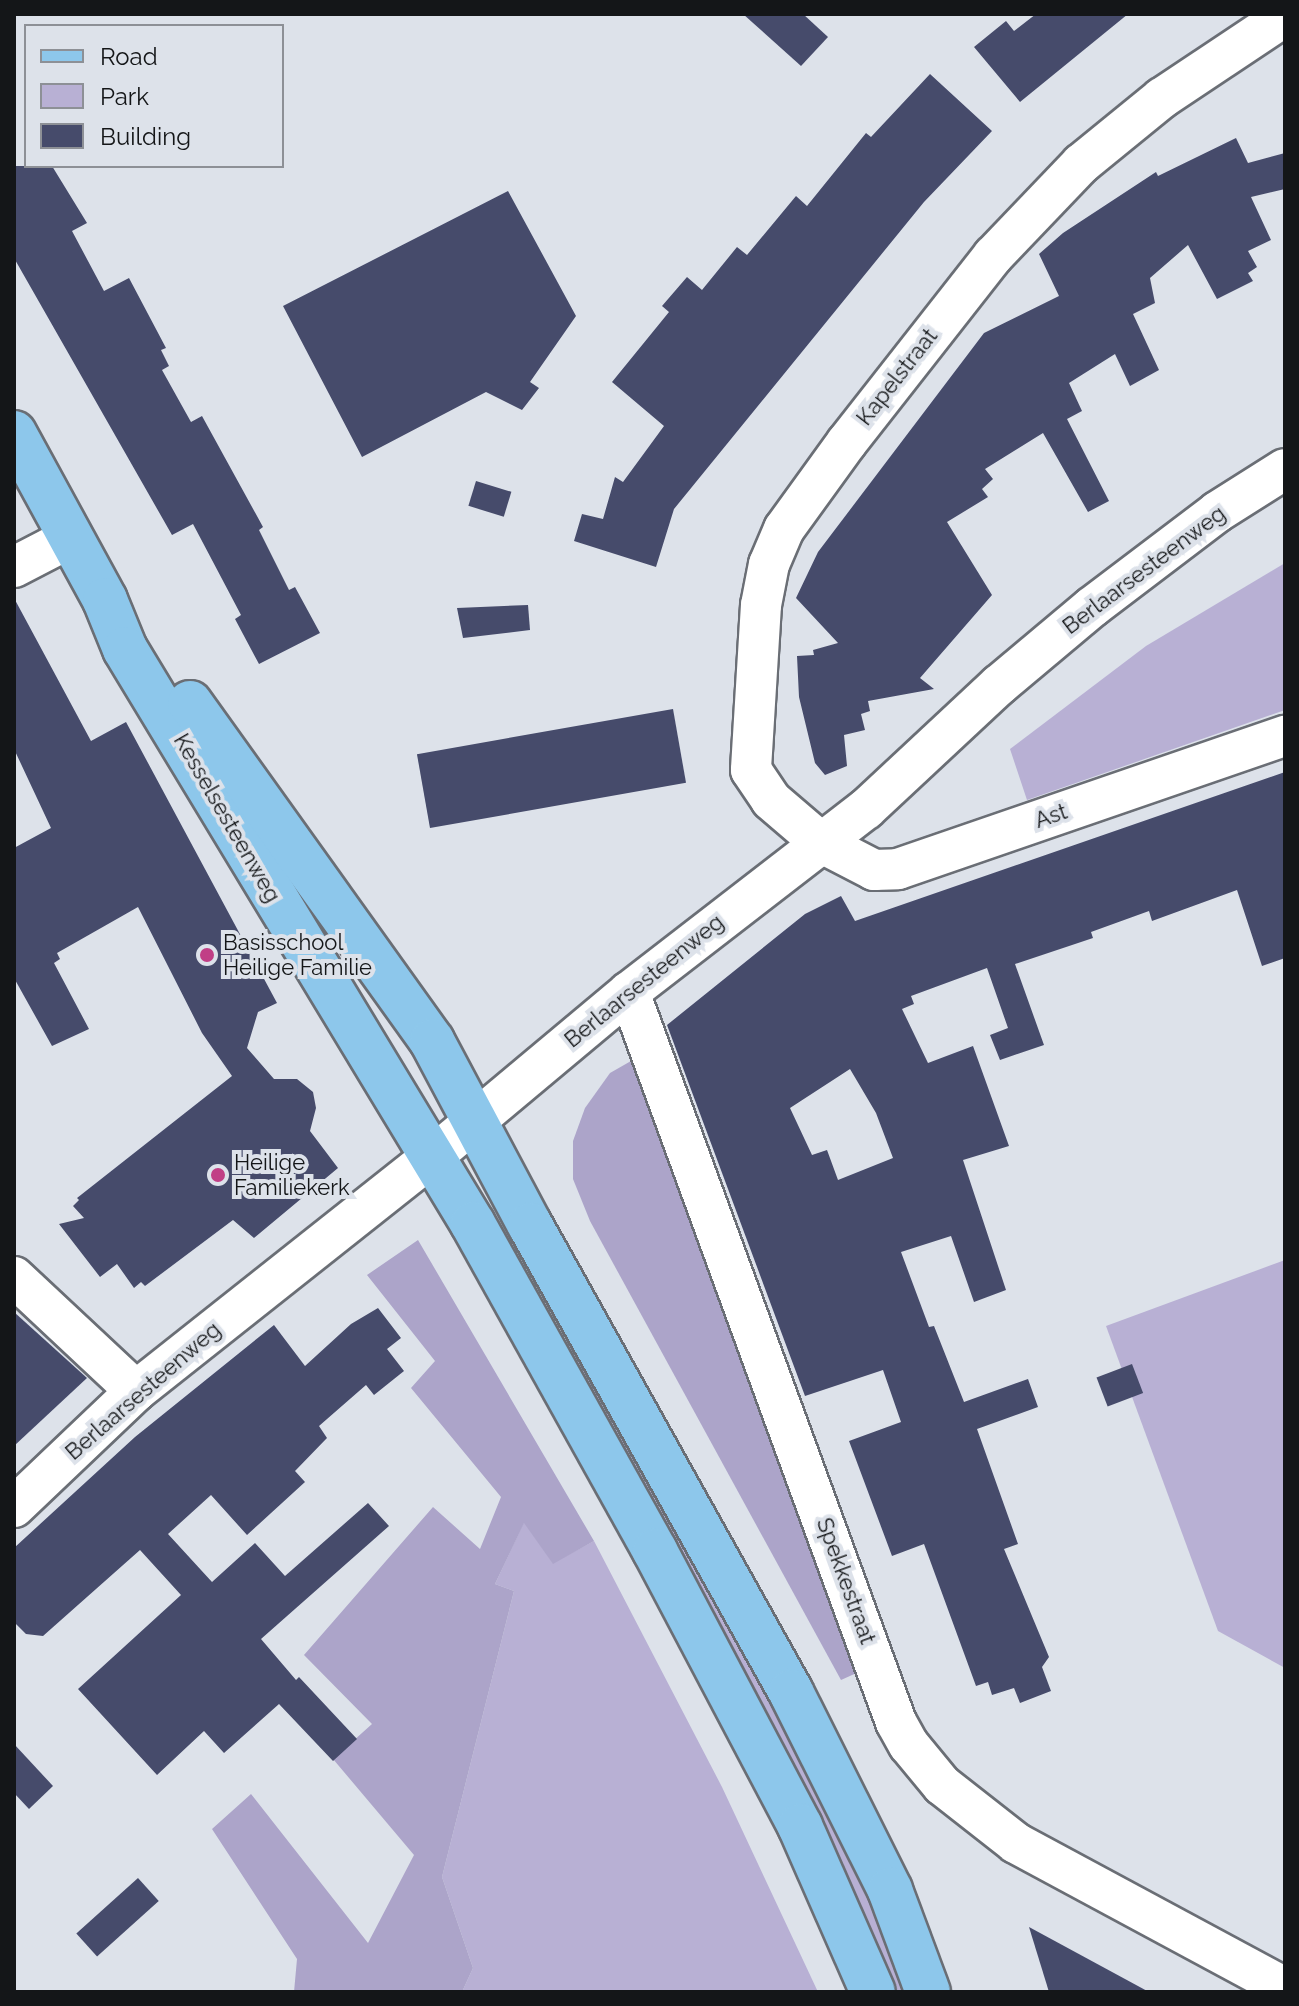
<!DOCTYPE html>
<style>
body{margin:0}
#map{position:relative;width:1299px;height:2006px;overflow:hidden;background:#dde2ea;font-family:Raleway,sans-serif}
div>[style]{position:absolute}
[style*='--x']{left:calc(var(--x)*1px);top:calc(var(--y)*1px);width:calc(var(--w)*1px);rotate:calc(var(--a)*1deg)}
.green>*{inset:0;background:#b8b0d4}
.forest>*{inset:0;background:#aca4c9}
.building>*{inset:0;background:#464b6b;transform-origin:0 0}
.roads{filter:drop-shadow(2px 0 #6a6e75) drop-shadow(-2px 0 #6a6e75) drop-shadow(0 2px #6a6e75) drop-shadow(0 -2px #6a6e75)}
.minor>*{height:40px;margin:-20px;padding:0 20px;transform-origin:20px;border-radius:20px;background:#fff}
.major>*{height:44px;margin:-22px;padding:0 22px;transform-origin:22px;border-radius:22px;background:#8dc7eb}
.dots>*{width:22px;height:22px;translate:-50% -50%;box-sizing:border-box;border:4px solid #dde2ea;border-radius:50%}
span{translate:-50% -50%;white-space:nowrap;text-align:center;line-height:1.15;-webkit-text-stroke:8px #dde2ea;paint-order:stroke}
.street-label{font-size:22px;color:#141618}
.poi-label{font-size:22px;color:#141618}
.left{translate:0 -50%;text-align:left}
.frame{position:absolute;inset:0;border:16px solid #141618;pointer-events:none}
.legend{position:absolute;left:24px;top:24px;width:260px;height:144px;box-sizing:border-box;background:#dde2ea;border:2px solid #8d9096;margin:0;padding:10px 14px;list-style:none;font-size:24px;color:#141618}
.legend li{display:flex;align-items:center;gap:16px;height:40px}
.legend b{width:40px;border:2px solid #8d9096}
</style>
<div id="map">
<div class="green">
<i style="clip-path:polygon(1285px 563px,1285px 710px,1027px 800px,1010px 749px,1146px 646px)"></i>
<i style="clip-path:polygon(506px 1234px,559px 1335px,603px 1372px,786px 1708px,915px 1992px,882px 1992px,493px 1241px)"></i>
<i style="clip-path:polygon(1285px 1260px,1285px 1668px,1218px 1631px,1106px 1326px)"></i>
<i style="clip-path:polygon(524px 1522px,553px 1563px,594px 1541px,722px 1787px,818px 1992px,462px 1992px,473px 1968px,442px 1877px,514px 1591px,495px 1584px)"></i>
</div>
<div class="forest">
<i style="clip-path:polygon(631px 1061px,861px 1671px,841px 1680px,590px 1221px,573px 1179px,573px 1141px,585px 1108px,610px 1073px)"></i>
<i style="clip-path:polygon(418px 1240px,594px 1541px,553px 1564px,524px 1523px,495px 1584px,514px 1591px,442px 1877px,473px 1968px,462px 1992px,294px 1992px,297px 1959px,212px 1829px,251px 1794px,368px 1943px,414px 1855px,333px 1759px,372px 1724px,304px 1655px,433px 1507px,480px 1549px,501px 1497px,411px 1388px,435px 1361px,367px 1275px)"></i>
</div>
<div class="building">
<i style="clip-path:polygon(743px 14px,803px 14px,828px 37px,801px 66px)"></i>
<i style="clip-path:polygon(1036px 14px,1128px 14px,1020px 102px,974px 47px,1006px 21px,1014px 31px)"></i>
<i style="clip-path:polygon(930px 74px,992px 131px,924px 202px,674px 509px,656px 567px,574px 541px,582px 514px,603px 519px,615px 477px,623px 482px,664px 426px,612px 382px,669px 312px,662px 306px,687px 277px,702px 290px,737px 247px,747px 255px,796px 196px,807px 206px,866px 133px,871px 137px)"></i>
<i style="clip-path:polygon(1236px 138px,1248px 163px,1285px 153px,1285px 189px,1251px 197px,1271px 240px,1248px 251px,1257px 267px,1248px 273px,1253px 281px,1217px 299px,1188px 245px,1150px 278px,1155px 303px,1133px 314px,1159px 370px,1130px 386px,1115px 354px,1069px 383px,1082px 411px,1067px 419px,1109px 501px,1088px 512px,1043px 433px,985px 469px,993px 479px,982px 489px,988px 497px,947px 522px,992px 595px,920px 678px,934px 689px,868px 701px,870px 711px,861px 714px,865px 730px,844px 735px,847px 766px,825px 775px,815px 763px,799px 697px,797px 656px,814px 655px,813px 650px,838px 643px,796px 598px,818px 552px,984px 333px,1059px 296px,1039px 254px,1063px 233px,1156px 172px,1158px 176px)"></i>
<i style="clip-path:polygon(14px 166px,52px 166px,87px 223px,72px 231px,104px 291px,129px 278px,166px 348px,161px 350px,169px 366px,162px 370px,191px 422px,202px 416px,263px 527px,259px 530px,289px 590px,295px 587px,320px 633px,259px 664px,235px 619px,241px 615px,193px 524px,172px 535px,14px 258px)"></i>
<i style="clip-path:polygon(508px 191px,576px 316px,530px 382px,539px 388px,522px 410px,486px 392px,362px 457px,283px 306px)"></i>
<i style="left:476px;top:481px;width:37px;height:26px;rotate:17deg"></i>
<i style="clip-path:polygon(14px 598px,91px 741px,126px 722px,277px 1003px,258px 1012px,247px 1048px,274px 1079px,297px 1079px,313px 1092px,316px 1108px,310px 1131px,338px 1168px,254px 1238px,233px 1220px,145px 1286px,141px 1282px,134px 1288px,117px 1264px,100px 1277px,59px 1224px,84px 1218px,73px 1206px,79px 1200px,77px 1198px,232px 1076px,202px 1033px,138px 907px,57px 953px,60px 959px,54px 963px,89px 1029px,52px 1046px,14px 978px,14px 848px,51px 828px,14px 749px)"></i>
<i style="clip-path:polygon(528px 605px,530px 630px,463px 638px,457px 608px)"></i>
<i style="left:673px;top:709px;width:75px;height:260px;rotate:80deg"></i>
<i style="clip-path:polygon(evenodd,1285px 772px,1285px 958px,1262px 966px,1237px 890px,1152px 921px,1149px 911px,1091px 932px,1093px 938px,1015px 964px,1044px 1045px,1000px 1060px,990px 1035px,1008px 1028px,987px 968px,911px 996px,914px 1004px,902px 1009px,928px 1063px,973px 1046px,1009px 1146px,963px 1160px,1006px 1290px,974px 1302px,951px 1236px,901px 1252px,929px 1327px,934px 1326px,964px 1402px,1028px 1379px,1038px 1407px,977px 1429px,1018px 1544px,1004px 1549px,1049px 1657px,1042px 1667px,1051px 1691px,1020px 1703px,1014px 1688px,992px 1695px,988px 1682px,976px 1686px,924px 1544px,892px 1556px,849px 1441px,901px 1422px,883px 1370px,805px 1396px,667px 1025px,805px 914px,841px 896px,855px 921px,1285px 772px,850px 1069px,876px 1113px,893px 1158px,838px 1180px,827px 1150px,812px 1155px,790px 1108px,850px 1069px)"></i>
<i style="clip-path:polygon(378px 1308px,401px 1338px,387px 1349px,404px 1371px,374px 1395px,366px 1385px,319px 1426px,327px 1438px,295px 1471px,305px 1482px,247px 1535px,211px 1495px,168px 1534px,212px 1582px,255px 1543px,285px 1576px,368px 1503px,389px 1526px,261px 1639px,296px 1680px,299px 1677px,357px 1739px,333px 1761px,279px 1704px,224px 1753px,204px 1731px,157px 1775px,78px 1689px,181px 1595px,140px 1550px,43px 1636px,26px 1634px,14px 1622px,14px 1548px,135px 1437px,274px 1325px,305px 1366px,351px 1324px)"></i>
<i style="clip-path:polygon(14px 1312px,87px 1378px,14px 1446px)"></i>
<i style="left:1132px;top:1364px;width:31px;height:38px;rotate:69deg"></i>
<i style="clip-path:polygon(14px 1744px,53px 1786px,29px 1809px,14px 1793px)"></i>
<i style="left:138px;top:1878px;width:31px;height:83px;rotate:48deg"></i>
<i style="clip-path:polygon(1029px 1927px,1149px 1992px,1049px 1992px)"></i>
</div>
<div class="roads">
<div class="minor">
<i style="--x:1285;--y:16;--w:148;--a:146.3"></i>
<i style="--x:1162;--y:98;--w:104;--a:140.8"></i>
<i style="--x:1081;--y:164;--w:127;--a:133.7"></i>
<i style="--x:993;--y:256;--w:236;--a:128.1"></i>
<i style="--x:847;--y:442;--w:107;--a:125.9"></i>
<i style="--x:784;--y:529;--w:38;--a:113"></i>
<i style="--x:769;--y:564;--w:42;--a:101"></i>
<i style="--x:761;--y:605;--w:165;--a:93.5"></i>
<i style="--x:751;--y:770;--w:36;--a:56"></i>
<i style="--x:771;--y:800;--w:65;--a:40.6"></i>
<i style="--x:820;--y:842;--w:61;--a:27.4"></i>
<i style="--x:874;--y:870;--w:24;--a:-2"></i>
<i style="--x:898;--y:869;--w:409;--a:-19"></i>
<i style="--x:14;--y:567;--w:63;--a:-27.4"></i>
<i style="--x:629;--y:992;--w:777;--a:69.91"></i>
<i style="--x:896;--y:1722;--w:26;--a:61"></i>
<i style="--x:909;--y:1745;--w:52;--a:50.5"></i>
<i style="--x:942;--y:1785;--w:94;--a:38.1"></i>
<i style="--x:1016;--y:1843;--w:306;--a:28.3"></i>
<i style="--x:14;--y:1277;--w:167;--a:43.1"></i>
<i style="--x:14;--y:1507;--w:168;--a:-43.6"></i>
<i style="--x:136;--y:1391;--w:379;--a:-38.4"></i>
<i style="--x:433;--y:1156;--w:256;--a:-39.9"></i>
<i style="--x:629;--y:992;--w:299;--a:-37.7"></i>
<i style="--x:866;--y:809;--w:182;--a:-43"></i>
<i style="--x:999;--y:685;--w:121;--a:-40"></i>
<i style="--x:1092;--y:607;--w:157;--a:-37.2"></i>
<i style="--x:1217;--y:512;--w:80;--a:-32.3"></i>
</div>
<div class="major">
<i style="--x:14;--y:433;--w:190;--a:61.4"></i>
<i style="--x:105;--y:600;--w:53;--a:67.8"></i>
<i style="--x:125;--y:649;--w:672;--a:58.82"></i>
<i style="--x:473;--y:1224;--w:374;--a:60.9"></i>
<i style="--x:655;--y:1551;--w:311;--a:62.2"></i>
<i style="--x:800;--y:1826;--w:181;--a:66.3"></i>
<i style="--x:190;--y:703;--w:416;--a:54.4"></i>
<i style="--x:432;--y:1041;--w:208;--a:62"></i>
<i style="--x:530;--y:1225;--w:535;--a:60.8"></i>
<i style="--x:791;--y:1692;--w:221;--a:63.4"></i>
<i style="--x:890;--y:1890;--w:109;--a:69.6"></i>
</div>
</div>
<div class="dots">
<i style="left:207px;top:955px;background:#c13f86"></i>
<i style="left:218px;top:1175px;background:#c13f86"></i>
</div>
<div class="street-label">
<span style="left:897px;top:377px;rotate:-52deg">Kapelstraat</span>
<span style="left:1144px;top:570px;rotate:-37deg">Berlaarsesteenweg</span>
<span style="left:1051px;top:816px;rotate:-19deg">Ast</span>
<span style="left:227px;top:818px;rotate:60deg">Kesselsesteenweg</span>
<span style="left:644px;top:981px;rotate:-39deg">Berlaarsesteenweg</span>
<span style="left:143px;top:1391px;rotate:-41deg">Berlaarsesteenweg</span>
<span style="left:846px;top:1581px;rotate:70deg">Spekkestraat</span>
</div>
<div class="poi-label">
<span class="left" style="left:223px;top:955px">Basisschool<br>Heilige Familie</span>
<span class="left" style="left:234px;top:1175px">Heilige<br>Familiekerk</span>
</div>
<div class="frame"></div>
<ul class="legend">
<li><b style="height:10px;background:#8dc7eb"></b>Road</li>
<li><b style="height:22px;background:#b8b0d4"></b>Park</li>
<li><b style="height:22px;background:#464b6b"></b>Building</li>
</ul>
</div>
